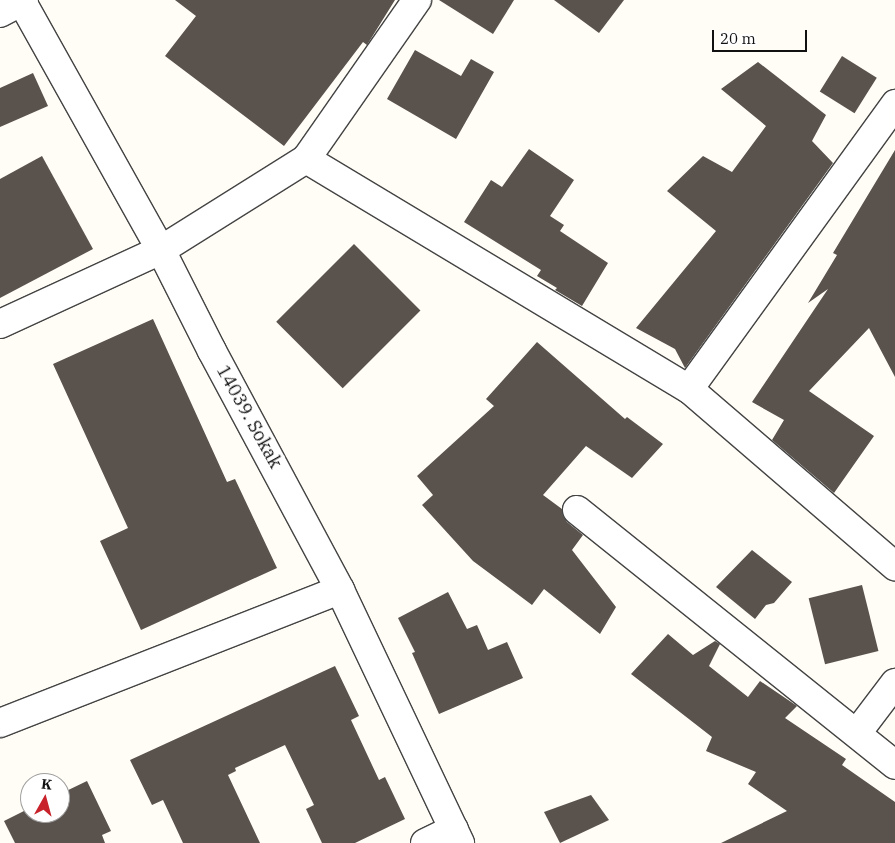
<!DOCTYPE html>
<style>
body{margin:0}
#map{position:relative;width:895px;height:843px;overflow:hidden;background:#fffdf5;font-family:"IBM Plex Serif",serif}
div>[style]{position:absolute}
[style*='--x']{left:calc(var(--x)*1px);top:calc(var(--y)*1px);width:calc(var(--w)*1px);rotate:calc(var(--a)*1deg)}
.building>*{inset:0;background:#5a524d;transform-origin:0 0}
.roads{filter:drop-shadow(1px 0 #444) drop-shadow(-1px 0 #444) drop-shadow(0 1px #444) drop-shadow(0 -1px #444)}
.minor>*{height:28px;margin:-14px;padding:0 14px;transform-origin:14px;border-radius:14px;background:#fff}
span{translate:-50% -50%;white-space:nowrap;text-align:center;line-height:1.15;-webkit-text-stroke:5px #fff;paint-order:stroke}
.street-label{font-size:18px;color:#111}
.north{position:absolute;left:20px;top:773px;width:50px;height:50px;box-sizing:border-box;background:#fff;border:1px solid #a0a0a0;border-radius:50%;rotate:7deg;font-size:14px;font-weight:700;line-height:20px;text-align:center;color:#111}
.north::after{content:'';display:block;margin:auto;width:18px;height:22px;background:#c8222b;clip-path:polygon(50% 0,100% 100%,50% 72%,0 100%)}
.scale{position:absolute;left:712px;top:30px;width:95px;height:22px;box-sizing:border-box;border:2px solid #111;border-top:0;padding-left:6px;font-size:15px;line-height:18px;white-space:nowrap;color:#111;-webkit-text-stroke:4px #fff;paint-order:stroke}
</style>
<div id="map">
<div class="building">
<i style="clip-path:polygon(175px 0,395px 0,367px 45px,363px 42px,284px 146px,165px 56px,196px 16px)"></i>
<i style="clip-path:polygon(439px 0,514px 0,493px 34px)"></i>
<i style="clip-path:polygon(554px 0,624px 0,599px 33px)"></i>
<i style="clip-path:polygon(415px 50px,461px 76px,471px 59px,494px 72px,456px 139px,387px 99px)"></i>
<i style="left:842px;top:56px;width:41px;height:42px;rotate:32deg"></i>
<i style="clip-path:polygon(758px 62px,826px 115px,812px 141px,833px 163px,685px 368px,675px 349px,636px 328px,716px 231px,667px 191px,703px 156px,732px 172px,766px 126px,721px 89px)"></i>
<i style="clip-path:polygon(33px 73px,48px 106px,0 127px,0 88px)"></i>
<i style="clip-path:polygon(529px 149px,574px 180px,550px 216px,564px 225px,560px 231px,608px 263px,582px 306px,555px 290px,557px 288px,537px 276px,541px 270px,464px 222px,491px 180px,502px 187px)"></i>
<i style="clip-path:polygon(895px 150px,895px 377px,869px 328px,809px 391px,874px 436px,834px 493px,772px 440px,784px 420px,752px 402px,828px 289px,808px 303px,837px 255px,833px 253px)"></i>
<i style="clip-path:polygon(42px 156px,93px 249px,0 298px,0 179px)"></i>
<i style="left:354px;top:244px;width:94px;height:110px;rotate:45deg"></i>
<i style="clip-path:polygon(153px 319px,227px 482px,235px 479px,277px 568px,141px 630px,100px 541px,128px 528px,53px 364px)"></i>
<i style="clip-path:polygon(537px 342px,625px 419px,627px 417px,663px 444px,632px 478px,586px 446px,543px 495px,562px 509px,563px 516px,567px 522px,583px 535px,572px 550px,616px 607px,600px 634px,544px 589px,532px 605px,473px 561px,422px 505px,433px 495px,417px 476px,494px 406px,486px 399px)"></i>
<i style="clip-path:polygon(752px 550px,792px 582px,774px 603px,766px 605px,755px 619px,716px 587px)"></i>
<i style="left:862px;top:585px;width:68px;height:55px;rotate:76deg"></i>
<i style="clip-path:polygon(448px 592px,467px 629px,477px 625px,488px 650px,507px 642px,523px 678px,439px 714px,412px 653px,415px 652px,398px 618px)"></i>
<i style="clip-path:polygon(668px 634px,693px 655px,715px 641px,720px 644px,709px 666px,748px 697px,760px 681px,797px 706px,785px 718px,846px 759px,842px 765px,895px 802px,895px 843px,721px 843px,787px 811px,748px 784px,756px 772px,706px 751px,712px 737px,631px 674px)"></i>
<i style="clip-path:polygon(335px 666px,359px 716px,351px 720px,379px 780px,385px 777px,405px 819px,355px 843px,322px 843px,306px 809px,314px 805px,285px 745px,235px 768px,236px 771px,228px 775px,260px 843px,183px 843px,163px 800px,152px 805px,130px 760px)"></i>
<i style="clip-path:polygon(87px 781px,111px 831px,102px 835px,105px 843px,15px 843px,4px 821px,30px 808px,30px 813px,60px 813px,60px 794px)"></i>
<i style="clip-path:polygon(591px 795px,609px 820px,560px 843px,544px 812px)"></i>
</div>
<div class="roads">
<div class="minor">
<i style="--x:21;--y:0;--w:287;--a:60.8"></i>
<i style="--x:161;--y:250;--w:113;--a:63.2"></i>
<i style="--x:212;--y:351;--w:271;--a:61.8"></i>
<i style="--x:340;--y:590;--w:280;--a:64.6"></i>
<i style="--x:0;--y:13;--w:27;--a:-28"></i>
<i style="--x:306;--y:159;--w:447;--a:31"></i>
<i style="--x:689;--y:389;--w:272;--a:40.7"></i>
<i style="--x:0;--y:324;--w:177;--a:-24.7"></i>
<i style="--x:161;--y:250;--w:171;--a:-32.1"></i>
<i style="--x:306;--y:159;--w:194;--a:-55.1"></i>
<i style="--x:689;--y:389;--w:352;--a:-54.1"></i>
<i style="--x:577;--y:510;--w:408;--a:38.7"></i>
<i style="--x:0;--y:723;--w:365;--a:-21.4"></i>
<i style="--x:857;--y:733;--w:63;--a:-52.8"></i>
<i style="--x:425;--y:843;--w:32;--a:-26"></i>
</div>
</div>
<div class="street-label">
<span style="left:249px;top:417px;rotate:61deg">14039. Sokak</span>
</div>
<div class="north">K</div>
<div class="scale">20 m</div>
</div>
